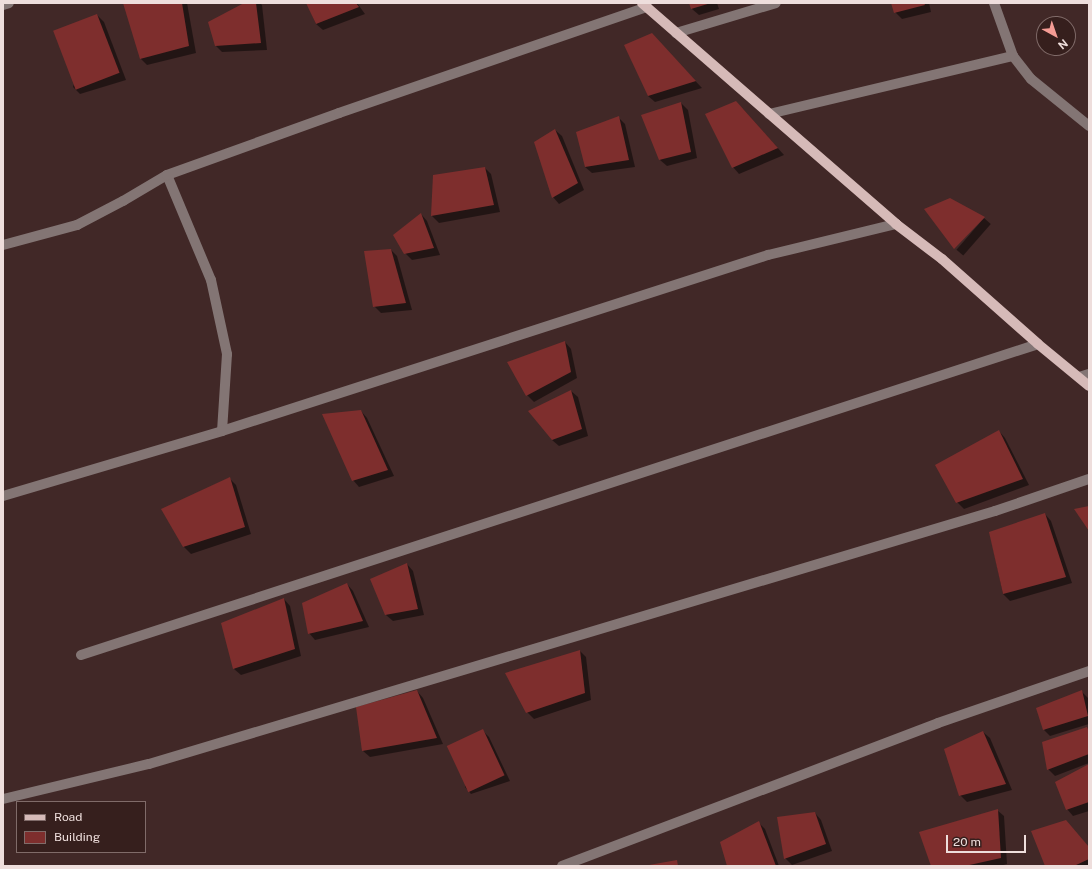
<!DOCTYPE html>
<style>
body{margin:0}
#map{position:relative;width:1092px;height:869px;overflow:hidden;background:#412827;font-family:"Public Sans",sans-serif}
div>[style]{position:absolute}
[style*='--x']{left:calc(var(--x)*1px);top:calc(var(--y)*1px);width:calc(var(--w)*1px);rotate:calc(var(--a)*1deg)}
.shadow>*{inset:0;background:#0007;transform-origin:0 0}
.building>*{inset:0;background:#7e2e2d;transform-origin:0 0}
.minor>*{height:10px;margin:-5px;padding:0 5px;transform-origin:5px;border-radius:5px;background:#837574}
.major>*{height:10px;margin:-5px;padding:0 5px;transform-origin:5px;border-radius:5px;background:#d6bab8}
span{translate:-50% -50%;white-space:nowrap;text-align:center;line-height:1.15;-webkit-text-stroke:3px #361f1d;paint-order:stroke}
.frame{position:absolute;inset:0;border:4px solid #eededc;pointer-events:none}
.legend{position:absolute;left:16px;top:801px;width:130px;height:52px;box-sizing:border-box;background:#361f1d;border:1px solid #806b69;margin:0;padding:5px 7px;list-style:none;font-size:12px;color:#eededc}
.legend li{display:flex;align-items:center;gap:8px;height:20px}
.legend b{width:20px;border:1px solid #806b69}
.north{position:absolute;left:1036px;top:16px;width:40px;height:40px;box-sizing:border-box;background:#361f1d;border:1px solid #806b69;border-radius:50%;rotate:140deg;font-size:11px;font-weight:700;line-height:16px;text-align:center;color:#eededc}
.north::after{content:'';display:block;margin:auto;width:14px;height:18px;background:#f59c95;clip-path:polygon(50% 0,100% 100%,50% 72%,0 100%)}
.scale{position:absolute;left:946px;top:835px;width:80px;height:18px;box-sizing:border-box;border:2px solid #eededc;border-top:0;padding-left:5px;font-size:12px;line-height:14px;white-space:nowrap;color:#eededc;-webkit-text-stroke:3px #361f1d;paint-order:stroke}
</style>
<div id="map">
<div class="shadow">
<i style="clip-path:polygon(128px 3px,187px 3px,196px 53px,147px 65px,141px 59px)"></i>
<i style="clip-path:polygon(246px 3px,260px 3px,262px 5px,267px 50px,222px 52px,216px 46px)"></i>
<i style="clip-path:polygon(307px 3px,357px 3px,365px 14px,323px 30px,316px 24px)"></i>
<i style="clip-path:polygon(690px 3px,717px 3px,719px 9px,699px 15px,692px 9px)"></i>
<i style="clip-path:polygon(892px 3px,929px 3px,931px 12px,902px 19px,895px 12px)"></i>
<i style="clip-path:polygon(97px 15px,104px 22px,126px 80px,80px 94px,73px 87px)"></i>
<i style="clip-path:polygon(658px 41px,702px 88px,655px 102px,648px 96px)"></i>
<i style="clip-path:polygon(681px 103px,688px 110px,697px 158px,667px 166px,660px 160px)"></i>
<i style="clip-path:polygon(743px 109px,784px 155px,739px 174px,733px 167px)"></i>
<i style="clip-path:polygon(618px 117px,625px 124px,635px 167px,592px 173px,585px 167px)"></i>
<i style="clip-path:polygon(555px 130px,562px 136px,584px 190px,559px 204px,553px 197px)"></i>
<i style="clip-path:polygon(485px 168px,491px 174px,500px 212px,439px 223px,432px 216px,434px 176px)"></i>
<i style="clip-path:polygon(421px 214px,427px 221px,440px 255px,412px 260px,405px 253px)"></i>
<i style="left:984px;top:218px;width:9px;height:42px;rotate:41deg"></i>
<i style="clip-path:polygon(391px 250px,397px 256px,412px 310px,381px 313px,374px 306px)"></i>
<i style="clip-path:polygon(565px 342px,571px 349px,577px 378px,534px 402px,527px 395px)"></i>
<i style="clip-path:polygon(571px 391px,578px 397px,588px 436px,559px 446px,552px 440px)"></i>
<i style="clip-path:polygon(361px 411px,367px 418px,394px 476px,359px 487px,353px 480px)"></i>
<i style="clip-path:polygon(999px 431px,1005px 438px,1029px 485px,964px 509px,957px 502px)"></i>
<i style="clip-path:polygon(229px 478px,236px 485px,251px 534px,191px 554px,184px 547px,163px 509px)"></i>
<i style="clip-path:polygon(1045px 514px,1051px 521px,1072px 583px,1010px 601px,1003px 594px,990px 533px)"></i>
<i style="clip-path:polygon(407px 564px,413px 571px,424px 615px,393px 621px,386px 615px)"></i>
<i style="clip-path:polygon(347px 584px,353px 591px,369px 627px,315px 640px,309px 633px)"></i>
<i style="clip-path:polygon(284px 599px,290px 606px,301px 656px,241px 675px,234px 669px)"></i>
<i style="clip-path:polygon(580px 651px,586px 657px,591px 700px,534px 719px,527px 712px)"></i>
<i style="clip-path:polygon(417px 691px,423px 698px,443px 744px,370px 757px,363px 751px)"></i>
<i style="clip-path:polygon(1081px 691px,1088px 698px,1089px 702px,1089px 724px,1050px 736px,1044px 730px)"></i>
<i style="clip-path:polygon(1086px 728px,1089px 731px,1089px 763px,1055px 776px,1048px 769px)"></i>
<i style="clip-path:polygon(483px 731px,489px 737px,510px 781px,471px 794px,465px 787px)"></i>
<i style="clip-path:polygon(983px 732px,990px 738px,1012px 790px,967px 802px,960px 795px)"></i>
<i style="clip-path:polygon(1089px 765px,1089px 811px,1073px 816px,1067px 809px)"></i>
<i style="clip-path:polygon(997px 810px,1004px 816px,1007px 864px,1000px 866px,932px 866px)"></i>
<i style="clip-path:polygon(815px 813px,821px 820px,832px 851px,792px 865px,785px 858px)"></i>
<i style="clip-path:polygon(759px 823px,765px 829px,779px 866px,728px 866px)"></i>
<i style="clip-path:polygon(1089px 847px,1089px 866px,1046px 866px)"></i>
</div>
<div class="building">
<i style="clip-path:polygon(123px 3px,182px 3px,189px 46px,140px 59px)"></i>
<i style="clip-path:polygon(244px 3px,256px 3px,261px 43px,215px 46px,208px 22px)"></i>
<i style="clip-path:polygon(306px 3px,356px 3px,359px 7px,316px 24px)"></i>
<i style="clip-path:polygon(689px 3px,711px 3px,691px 9px)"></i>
<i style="clip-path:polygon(891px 3px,924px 3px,925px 5px,894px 13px)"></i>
<i style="left:97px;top:14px;width:63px;height:47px;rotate:69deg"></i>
<i style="clip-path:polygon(652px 33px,696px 81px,648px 96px,624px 45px)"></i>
<i style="clip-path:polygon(736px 101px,778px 148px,732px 168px,705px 114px)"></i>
<i style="clip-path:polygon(681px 102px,691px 152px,659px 160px,641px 115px)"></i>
<i style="clip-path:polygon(619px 116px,629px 160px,585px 167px,576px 132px)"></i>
<i style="clip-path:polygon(555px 129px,578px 183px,552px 198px,534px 142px)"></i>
<i style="clip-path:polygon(485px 167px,494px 205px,431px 216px,433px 175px)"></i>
<i style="clip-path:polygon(950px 198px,985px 217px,954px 249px,924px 209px)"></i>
<i style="clip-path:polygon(421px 213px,434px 248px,404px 254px,393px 235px)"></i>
<i style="clip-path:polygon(391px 249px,406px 303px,373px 307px,364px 251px)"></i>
<i style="clip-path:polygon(565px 341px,571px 372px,526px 396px,507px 362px)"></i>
<i style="clip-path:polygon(571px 390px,582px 429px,552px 440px,528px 411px)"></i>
<i style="clip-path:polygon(361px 410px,388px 470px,352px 481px,322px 414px)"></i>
<i style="clip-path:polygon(999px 430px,1023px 479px,956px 503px,935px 465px)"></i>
<i style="clip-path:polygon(230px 477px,245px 527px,183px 547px,161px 509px)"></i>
<i style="clip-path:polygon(1089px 506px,1089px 531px,1074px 509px)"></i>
<i style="clip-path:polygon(1045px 513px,1066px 577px,1003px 594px,989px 532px)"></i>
<i style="clip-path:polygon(407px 563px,418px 609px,385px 615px,370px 579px)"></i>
<i style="clip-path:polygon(347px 583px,363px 621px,308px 634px,302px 603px)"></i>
<i style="clip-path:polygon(284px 598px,295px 649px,233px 669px,221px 623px)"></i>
<i style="clip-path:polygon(580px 650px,585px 693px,526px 713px,505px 673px)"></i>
<i style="clip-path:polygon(417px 690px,437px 738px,362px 751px,356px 707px)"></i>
<i style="clip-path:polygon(1082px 690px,1088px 716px,1043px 730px,1036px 708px)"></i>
<i style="clip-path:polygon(1087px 727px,1089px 732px,1089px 754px,1047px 770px,1042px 742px)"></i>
<i style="left:483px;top:729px;width:51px;height:40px;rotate:65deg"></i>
<i style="clip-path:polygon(983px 731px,1006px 784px,959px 796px,944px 749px)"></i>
<i style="clip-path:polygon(1089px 764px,1089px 802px,1066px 810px,1055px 782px)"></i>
<i style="clip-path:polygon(998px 809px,1001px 858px,965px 866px,931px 866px,919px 832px)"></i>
<i style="clip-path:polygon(815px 812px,826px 844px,784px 859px,777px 817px)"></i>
<i style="clip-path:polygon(1066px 820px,1089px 847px,1089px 859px,1074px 866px,1045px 866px,1031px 831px)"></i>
<i style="clip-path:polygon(759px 821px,776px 866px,727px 866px,720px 842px)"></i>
<i style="clip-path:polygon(677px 860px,678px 866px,649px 866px,649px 865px)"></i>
</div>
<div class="minor">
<i style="--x:994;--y:3;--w:56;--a:70.3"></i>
<i style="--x:1013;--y:56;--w:29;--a:52"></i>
<i style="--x:1031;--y:79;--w:75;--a:39"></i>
<i style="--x:3;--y:5;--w:6;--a:-18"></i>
<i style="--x:676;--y:33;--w:104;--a:-16.7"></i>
<i style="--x:769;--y:114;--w:251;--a:-13.4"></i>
<i style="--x:167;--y:175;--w:114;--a:67.3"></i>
<i style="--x:211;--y:280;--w:76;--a:77.8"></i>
<i style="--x:227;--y:354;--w:77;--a:93.7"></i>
<i style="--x:3;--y:245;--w:77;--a:-15.1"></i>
<i style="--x:77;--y:225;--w:52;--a:-27.6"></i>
<i style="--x:123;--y:201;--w:51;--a:-30.6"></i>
<i style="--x:167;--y:175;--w:183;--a:-19.8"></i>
<i style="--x:339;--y:113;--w:326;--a:-19"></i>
<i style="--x:1079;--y:377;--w:10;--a:-17"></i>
<i style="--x:3;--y:496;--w:228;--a:-16.5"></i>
<i style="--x:222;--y:431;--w:574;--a:-17.87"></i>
<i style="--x:768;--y:255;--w:132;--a:-13.6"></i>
<i style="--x:81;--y:655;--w:1006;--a:-18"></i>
<i style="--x:3;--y:799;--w:150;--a:-13.5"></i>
<i style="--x:149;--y:764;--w:883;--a:-16.65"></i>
<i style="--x:995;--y:511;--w:99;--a:-18.8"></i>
<i style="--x:562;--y:866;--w:402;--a:-20.8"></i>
<i style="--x:938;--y:723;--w:160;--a:-19"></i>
</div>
<div class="major">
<i style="--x:642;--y:3;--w:337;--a:41"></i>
<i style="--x:896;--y:224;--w:58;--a:37.3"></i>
<i style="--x:942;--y:259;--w:128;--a:41.5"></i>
<i style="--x:1038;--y:344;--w:66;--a:39.5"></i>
</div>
<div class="frame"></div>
<ul class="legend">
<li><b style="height:5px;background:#d6bab8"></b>Road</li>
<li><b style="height:11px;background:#7e2e2d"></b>Building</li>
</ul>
<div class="north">N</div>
<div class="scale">20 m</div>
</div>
